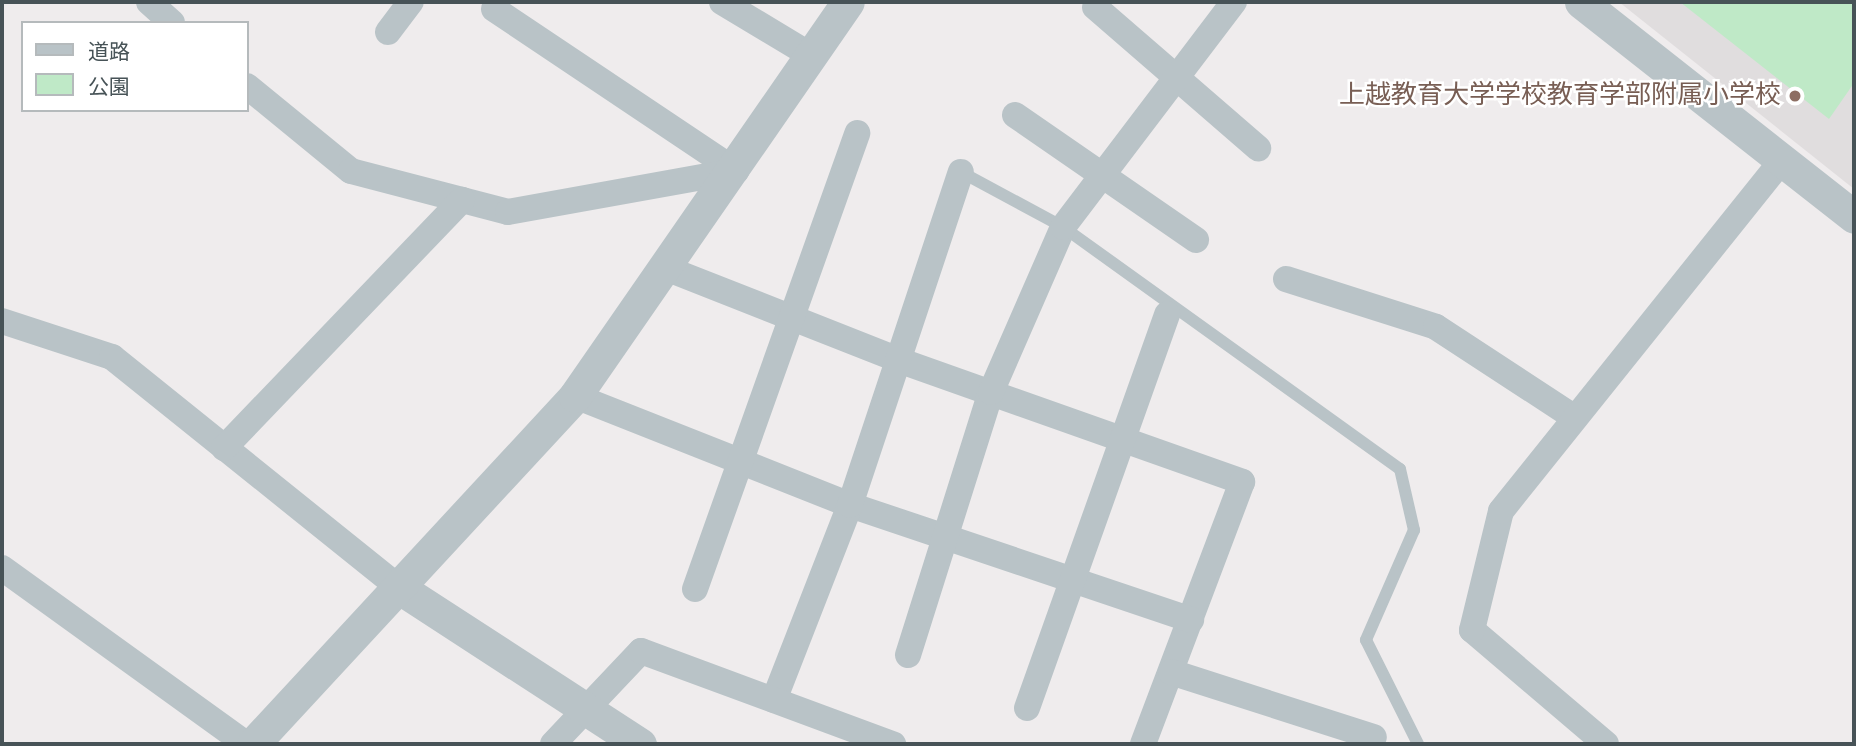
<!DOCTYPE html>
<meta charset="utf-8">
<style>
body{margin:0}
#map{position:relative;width:1856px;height:746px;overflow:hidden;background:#efeced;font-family:Signika,"Noto Sans JP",sans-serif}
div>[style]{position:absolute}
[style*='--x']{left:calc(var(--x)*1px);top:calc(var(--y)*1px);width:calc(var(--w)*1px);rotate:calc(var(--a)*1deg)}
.education>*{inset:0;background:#e0ddde}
.green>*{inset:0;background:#bfe9c7}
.service>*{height:12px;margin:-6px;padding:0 6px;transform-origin:6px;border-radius:6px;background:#b9c3c7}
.minor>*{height:26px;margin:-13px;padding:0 13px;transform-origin:13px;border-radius:13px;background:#b9c3c7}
.tertiary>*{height:33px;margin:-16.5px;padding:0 16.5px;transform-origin:16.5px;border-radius:16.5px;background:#b9c3c7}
.dots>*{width:19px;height:19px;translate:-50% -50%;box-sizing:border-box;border:4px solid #fff;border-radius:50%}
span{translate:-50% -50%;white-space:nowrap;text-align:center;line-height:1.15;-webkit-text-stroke:5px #fff;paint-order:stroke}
.education-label{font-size:26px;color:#785e54}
.right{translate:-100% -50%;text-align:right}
.frame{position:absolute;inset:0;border:4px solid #475357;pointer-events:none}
.legend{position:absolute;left:21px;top:21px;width:228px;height:91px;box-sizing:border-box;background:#fff;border:2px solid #b5babc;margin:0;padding:9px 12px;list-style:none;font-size:21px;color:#475357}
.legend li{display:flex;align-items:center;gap:14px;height:35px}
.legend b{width:35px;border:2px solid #b5babc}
</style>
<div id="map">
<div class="education">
<i style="clip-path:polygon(1619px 2px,1854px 2px,1854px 189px)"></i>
</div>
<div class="green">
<i style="clip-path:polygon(1680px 2px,1854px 2px,1854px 83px,1829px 119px)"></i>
</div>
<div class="service">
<i style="--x:961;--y:172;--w:116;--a:28.3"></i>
<i style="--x:1063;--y:227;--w:415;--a:35.7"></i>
<i style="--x:1400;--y:469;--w:63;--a:77.1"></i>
<i style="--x:1414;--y:530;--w:120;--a:113.6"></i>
<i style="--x:1366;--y:640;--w:116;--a:63.4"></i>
</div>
<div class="minor">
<i style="--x:149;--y:2;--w:31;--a:42"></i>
<i style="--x:722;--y:2;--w:105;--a:31"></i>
<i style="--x:1095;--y:7;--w:216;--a:40.9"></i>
<i style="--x:494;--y:9;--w:291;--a:33.8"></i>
<i style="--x:388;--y:32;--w:38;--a:-53"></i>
<i style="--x:247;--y:86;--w:134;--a:39.3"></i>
<i style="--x:351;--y:171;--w:162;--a:14.6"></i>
<i style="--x:508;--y:212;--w:232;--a:-10.2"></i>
<i style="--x:1015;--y:115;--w:220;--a:34.6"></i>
<i style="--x:668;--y:269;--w:251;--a:21.5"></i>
<i style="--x:901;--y:361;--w:362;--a:19.5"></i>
<i style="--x:1242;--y:482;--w:280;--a:110.7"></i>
<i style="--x:1286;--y:279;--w:157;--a:17.7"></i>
<i style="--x:1436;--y:327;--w:166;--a:33.2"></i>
<i style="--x:2;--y:321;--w:116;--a:18.1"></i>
<i style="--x:112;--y:357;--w:371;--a:38.8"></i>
<i style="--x:575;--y:396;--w:296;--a:21.6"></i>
<i style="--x:850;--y:505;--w:360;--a:18.6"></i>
<i style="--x:224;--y:448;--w:344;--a:-46.2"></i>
<i style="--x:2;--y:568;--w:301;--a:35.8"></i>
<i style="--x:695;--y:589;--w:484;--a:-70.4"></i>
<i style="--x:908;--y:655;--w:276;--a:-72.5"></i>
<i style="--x:991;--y:392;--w:180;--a:-66.4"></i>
<i style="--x:1063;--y:227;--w:283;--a:-52.8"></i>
<i style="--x:1171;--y:672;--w:213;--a:17.8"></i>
<i style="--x:774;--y:700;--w:209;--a:-68.7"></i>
<i style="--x:850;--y:505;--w:351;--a:-71.6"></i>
<i style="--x:1027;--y:708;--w:418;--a:-70.4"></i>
<i style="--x:553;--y:744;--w:128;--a:-46.6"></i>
<i style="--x:641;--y:651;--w:269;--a:20.3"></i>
<i style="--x:1606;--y:744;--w:176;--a:-139.6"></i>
<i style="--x:1472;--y:630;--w:122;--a:-76.3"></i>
<i style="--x:1501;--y:511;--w:451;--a:-51.3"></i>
</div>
<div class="tertiary">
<i style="--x:1581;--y:2;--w:347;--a:38.2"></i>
<i style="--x:401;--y:589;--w:285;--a:33"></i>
<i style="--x:253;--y:744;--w:474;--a:-47.2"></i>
<i style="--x:575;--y:396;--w:479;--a:-55.3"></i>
</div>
<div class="dots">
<i style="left:1795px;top:96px;background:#8d6e63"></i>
</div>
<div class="education-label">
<span class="right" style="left:1781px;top:96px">上越教育大学学校教育学部附属小学校</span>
</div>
<div class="frame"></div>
<ul class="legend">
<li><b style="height:9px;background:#b9c3c7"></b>道路</li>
<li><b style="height:19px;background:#bfe9c7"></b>公園</li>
</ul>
</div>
